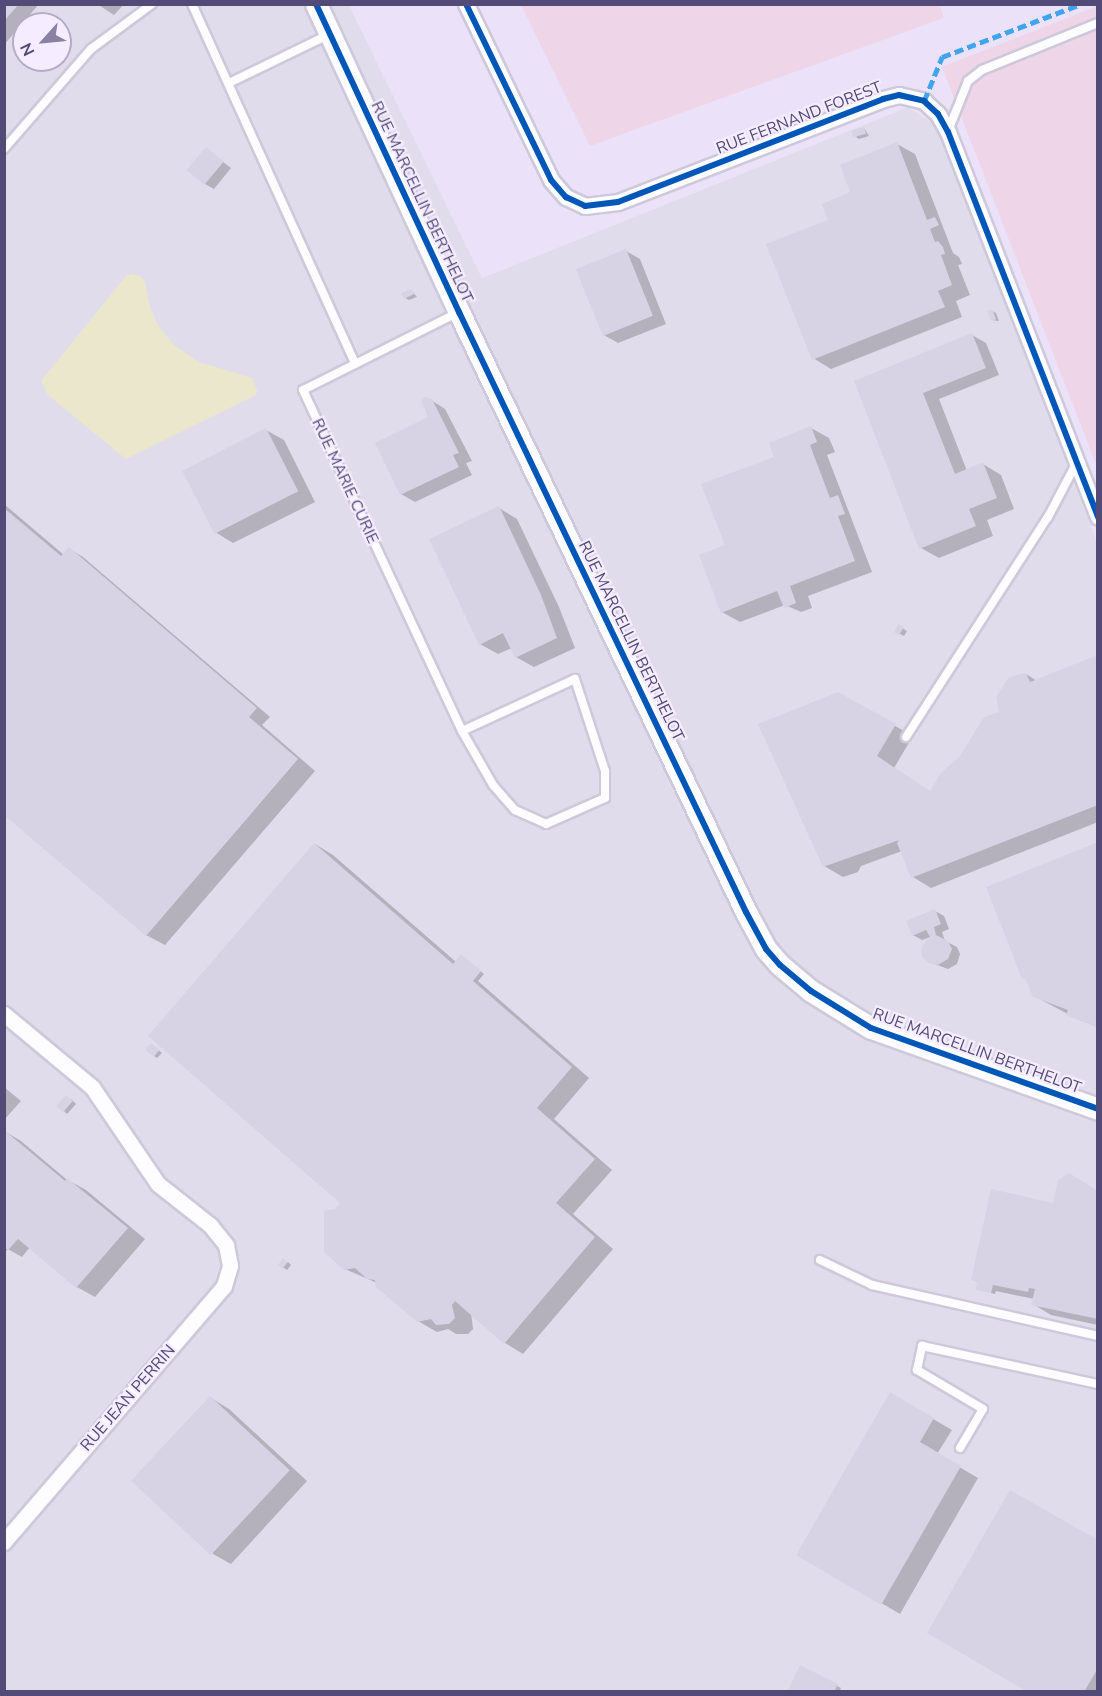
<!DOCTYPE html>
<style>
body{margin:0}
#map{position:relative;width:1102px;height:1696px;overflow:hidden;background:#f1ebf8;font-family:"Nunito Sans",sans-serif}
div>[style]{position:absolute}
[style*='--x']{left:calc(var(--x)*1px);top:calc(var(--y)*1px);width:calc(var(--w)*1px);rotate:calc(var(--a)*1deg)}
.residential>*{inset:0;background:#ebe2f9}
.industrial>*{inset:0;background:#e1dceb}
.green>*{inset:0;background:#eed6e8}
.water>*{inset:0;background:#eae7cd}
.shadow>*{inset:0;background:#0003}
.building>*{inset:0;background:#d7d3e4;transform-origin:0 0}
.roads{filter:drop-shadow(2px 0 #cdc9da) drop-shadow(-2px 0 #cdc9da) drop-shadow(0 2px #cdc9da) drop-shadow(0 -2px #cdc9da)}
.lane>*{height:8px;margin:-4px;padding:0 4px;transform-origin:4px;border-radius:4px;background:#fdfcfe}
.street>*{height:15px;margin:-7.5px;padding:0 7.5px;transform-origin:7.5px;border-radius:7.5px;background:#fdfcfe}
.secondary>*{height:21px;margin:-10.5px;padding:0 10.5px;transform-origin:10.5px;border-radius:10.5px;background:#fdfcfe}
.quiet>*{height:4.5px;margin-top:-2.25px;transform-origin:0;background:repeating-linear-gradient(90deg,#40a4ef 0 9px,transparent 0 13.5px)}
.cycleway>*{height:6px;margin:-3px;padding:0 3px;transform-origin:3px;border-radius:3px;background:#0057b8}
span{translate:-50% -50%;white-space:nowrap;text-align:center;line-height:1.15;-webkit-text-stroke:4.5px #f5edff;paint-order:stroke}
.street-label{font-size:16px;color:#524a77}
.frame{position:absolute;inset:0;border:6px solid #524a77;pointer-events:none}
.north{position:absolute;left:12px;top:12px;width:60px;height:60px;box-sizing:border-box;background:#f5edff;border:2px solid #b4acc9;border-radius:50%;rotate:243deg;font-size:16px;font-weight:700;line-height:24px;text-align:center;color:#524a77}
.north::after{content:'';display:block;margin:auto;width:21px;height:27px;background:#8a82a4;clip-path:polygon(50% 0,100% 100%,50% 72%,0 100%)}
</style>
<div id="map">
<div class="residential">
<i style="clip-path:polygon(349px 5px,1097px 5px,1097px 542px,935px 124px,908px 107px,482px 278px)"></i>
</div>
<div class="industrial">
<i style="clip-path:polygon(evenodd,5px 5px,349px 5px,482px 278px,908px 107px,936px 125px,1097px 542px,1097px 1691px,5px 1692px,5px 5px,24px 24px,60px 24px,60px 60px,24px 60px,24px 24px)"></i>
</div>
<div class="green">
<i style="clip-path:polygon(939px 4px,944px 18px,590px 146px,521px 5px)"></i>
<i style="clip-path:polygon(1097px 6px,1097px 467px,942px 67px)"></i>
</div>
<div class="water">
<i style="clip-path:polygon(132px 274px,140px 276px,145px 282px,150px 307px,158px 325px,174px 345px,199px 362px,252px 378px,257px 390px,256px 395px,126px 459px,48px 395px,41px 381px,126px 276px)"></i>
</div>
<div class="shadow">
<i style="clip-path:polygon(4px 4px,39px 4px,4px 45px)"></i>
<i style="clip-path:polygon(97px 4px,124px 4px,114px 15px)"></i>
<i style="clip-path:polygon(864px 128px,869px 136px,859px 139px,856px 137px)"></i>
<i style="clip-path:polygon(897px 144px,915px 154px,953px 253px,959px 257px,962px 264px,958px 265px,970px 295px,956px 301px,962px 317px,831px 369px,813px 358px,830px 221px)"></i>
<i style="clip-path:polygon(206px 149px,231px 168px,214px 189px,205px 184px)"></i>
<i style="clip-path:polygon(626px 251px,640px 259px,666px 324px,618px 343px,604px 335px)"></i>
<i style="clip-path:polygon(411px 290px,417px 297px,409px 300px,405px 298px)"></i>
<i style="clip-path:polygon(992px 311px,996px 313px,999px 321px,992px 320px)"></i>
<i style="clip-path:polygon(972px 335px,986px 343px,999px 375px,939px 399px,967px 471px,983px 464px,1001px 475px,1014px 509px,987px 520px,993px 536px,939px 558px,921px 548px,856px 382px)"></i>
<i style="clip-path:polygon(431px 400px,445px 409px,472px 461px,466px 463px,472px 475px,415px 502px,401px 494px,430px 417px)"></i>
<i style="clip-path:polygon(811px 428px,829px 438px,835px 452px,827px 455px,872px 572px,808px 596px,812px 608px,801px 612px,785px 605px,740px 622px,722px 612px,727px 546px,776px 458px)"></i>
<i style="clip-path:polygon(266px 430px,284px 440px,315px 502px,233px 543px,215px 532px)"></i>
<i style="clip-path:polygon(4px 504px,64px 555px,70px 549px,83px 557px,270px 717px,262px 725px,315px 771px,165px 945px,146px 935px,4px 813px)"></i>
<i style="clip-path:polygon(499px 508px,517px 519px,559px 607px,575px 648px,534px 667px,516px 657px,512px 648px,498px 654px,480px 644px)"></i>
<i style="clip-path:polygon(899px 626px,907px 631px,904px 636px,896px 632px)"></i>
<i style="clip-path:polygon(1095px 658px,1098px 659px,1098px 822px,931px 888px,913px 877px,902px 851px,861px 866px,858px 872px,843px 877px,824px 866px,838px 694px,913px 736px,894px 768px,931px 792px,1001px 713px,1026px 674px,1037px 681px)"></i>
<i style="clip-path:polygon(315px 844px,333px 855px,456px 962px,465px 959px,484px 974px,478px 981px,589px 1078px,554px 1119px,612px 1170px,573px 1214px,613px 1249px,523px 1354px,505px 1343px,471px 1313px,473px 1329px,468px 1334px,456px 1334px,448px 1329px,437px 1332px,418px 1321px,377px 1283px,345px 1269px,336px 1211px,342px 1203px)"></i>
<i style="clip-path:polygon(1098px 844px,1098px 1027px,1077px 1019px,1034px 996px,1028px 980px,1024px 978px)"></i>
<i style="clip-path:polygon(935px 911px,944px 916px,949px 929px,942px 932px,945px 941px,957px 947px,960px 954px,957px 964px,948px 969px,929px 962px,933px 936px,922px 940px,913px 935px)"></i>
<i style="clip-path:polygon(155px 1047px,162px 1053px,157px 1058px,154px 1056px)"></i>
<i style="clip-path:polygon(4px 1087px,21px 1101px,4px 1120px)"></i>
<i style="clip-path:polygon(71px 1099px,76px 1104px,67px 1114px,64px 1111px)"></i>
<i style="clip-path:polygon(4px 1131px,21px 1141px,66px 1179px,86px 1190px,145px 1239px,95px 1297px,77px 1287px,30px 1247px,22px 1257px,8px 1249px,4px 1253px)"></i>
<i style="clip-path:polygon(1098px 1191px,1098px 1325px,1051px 1315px,1033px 1304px,1034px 1299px,996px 1291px,995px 1294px,977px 1289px,979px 1283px,973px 1279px,1054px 1205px)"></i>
<i style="clip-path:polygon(288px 1262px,291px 1265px,287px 1270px,280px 1265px)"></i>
<i style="clip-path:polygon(890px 1394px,952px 1430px,937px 1454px,978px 1478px,900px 1614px,798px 1554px)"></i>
<i style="clip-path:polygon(211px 1398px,229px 1409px,307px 1481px,231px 1564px,213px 1554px)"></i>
<i style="clip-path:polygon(1098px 1556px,1098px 1692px,1031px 1692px)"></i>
<i style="clip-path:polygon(801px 1667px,841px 1688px,839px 1692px,789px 1692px)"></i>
</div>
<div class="building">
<i style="clip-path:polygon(4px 4px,19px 4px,4px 21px)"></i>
<i style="left:864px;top:127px;width:7px;height:13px;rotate:74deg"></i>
<i style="clip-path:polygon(897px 142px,927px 220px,935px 217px,939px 225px,930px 229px,935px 242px,938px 241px,943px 247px,945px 254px,941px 255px,952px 285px,938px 291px,945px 307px,812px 360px,766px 244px,828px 220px,822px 204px,850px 192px,840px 165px)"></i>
<i style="left:206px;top:147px;width:23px;height:30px;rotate:40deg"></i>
<i style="left:626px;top:249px;width:72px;height:54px;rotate:68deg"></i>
<i style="clip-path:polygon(411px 289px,414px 294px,404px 299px,401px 293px)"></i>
<i style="left:992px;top:309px;width:11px;height:5px;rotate:68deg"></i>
<i style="clip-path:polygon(972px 333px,986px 368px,923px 393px,955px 474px,983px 462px,997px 498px,969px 509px,976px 526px,919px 549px,854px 381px)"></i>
<i style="clip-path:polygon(425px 397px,432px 399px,459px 453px,453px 455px,459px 467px,400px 495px,375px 443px,428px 417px,421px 401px)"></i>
<i style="clip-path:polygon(811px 426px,817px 442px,810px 445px,830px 498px,838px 495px,845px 514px,838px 516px,855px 561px,790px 586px,796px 603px,784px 608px,777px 591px,721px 613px,699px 555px,725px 545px,701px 484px,774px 457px,769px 443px)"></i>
<i style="left:266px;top:428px;width:71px;height:94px;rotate:63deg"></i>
<i style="clip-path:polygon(499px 506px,541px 595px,557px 638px,515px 658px,503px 633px,479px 645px,429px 539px)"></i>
<i style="clip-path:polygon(4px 508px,61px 556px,69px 547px,257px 708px,249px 717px,298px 759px,146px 936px,4px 815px)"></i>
<i style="clip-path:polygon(898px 624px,904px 627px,899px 635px,894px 632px)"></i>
<i style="clip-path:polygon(1095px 656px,1098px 662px,1098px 805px,911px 878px,897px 843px,899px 840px,823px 867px,758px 724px,838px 692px,896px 724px,877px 756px,930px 791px,941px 773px,960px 756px,984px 717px,999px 712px,996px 697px,1009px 677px,1026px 673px,1030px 682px)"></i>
<i style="clip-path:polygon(1098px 842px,1098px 1027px,1066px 1015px,1068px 1010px,1033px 997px,1025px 978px,1022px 979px,986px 887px)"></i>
<i style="clip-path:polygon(314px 843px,453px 964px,461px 954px,481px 971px,473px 981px,572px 1067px,537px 1108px,595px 1159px,556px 1203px,595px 1237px,504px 1344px,455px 1301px,452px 1305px,455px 1318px,449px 1324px,436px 1325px,431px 1319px,417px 1322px,376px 1287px,375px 1280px,367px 1279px,355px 1268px,344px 1270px,324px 1252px,324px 1211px,335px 1209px,340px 1203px,148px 1036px)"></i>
<i style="clip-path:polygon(935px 909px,941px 924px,934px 927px,936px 935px,948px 941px,952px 949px,948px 959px,938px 965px,928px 963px,921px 955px,922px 946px,930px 937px,926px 930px,912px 936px,906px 921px)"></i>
<i style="left:151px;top:1043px;width:11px;height:9px;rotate:41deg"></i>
<i style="left:66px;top:1095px;width:9px;height:15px;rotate:41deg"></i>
<i style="clip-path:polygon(4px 1130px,65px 1181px,67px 1178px,128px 1228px,76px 1288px,18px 1239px,8px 1250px,4px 1248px)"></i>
<i style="clip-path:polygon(1069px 1173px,1098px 1191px,1098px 1319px,1031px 1305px,1035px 1289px,1029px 1288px,1028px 1292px,993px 1285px,991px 1293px,976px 1290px,977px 1281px,971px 1280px,991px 1189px,1053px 1203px,1058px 1180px)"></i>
<i style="clip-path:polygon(283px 1258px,288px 1262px,282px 1269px,278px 1265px)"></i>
<i style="clip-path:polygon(890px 1392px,934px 1418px,920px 1442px,961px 1466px,881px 1605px,796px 1555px)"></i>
<i style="left:210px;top:1396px;width:109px;height:116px;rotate:43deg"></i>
<i style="clip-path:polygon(1010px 1490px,1098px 1540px,1098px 1668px,1084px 1692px,1028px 1692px,927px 1633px)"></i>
<i style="clip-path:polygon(800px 1665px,838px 1684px,834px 1692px,787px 1692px)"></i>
</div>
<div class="roads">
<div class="lane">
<i style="--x:192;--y:4;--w:395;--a:65.6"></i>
<i style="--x:229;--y:83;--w:112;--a:-25.9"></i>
<i style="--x:948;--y:131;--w:54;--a:-68.2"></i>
<i style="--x:968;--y:81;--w:18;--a:-38"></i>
<i style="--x:982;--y:70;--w:125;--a:-22.1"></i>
<i style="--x:4;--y:149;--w:133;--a:-49"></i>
<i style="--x:91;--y:49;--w:76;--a:-36.4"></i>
<i style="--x:457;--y:313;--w:172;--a:153.4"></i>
<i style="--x:303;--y:390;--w:376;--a:65"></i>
<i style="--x:462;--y:731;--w:62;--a:60.1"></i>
<i style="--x:493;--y:785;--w:33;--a:49"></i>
<i style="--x:515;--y:810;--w:34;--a:24"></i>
<i style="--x:546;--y:824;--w:64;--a:-23.8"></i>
<i style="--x:605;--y:798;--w:27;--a:-90"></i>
<i style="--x:605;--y:771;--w:97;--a:-108.1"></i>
<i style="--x:575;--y:679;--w:124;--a:155.3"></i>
<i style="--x:906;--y:737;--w:262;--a:-57.2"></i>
<i style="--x:1048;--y:517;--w:60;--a:-62.2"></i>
<i style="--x:820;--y:1260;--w:58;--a:25.7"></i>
<i style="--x:872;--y:1285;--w:232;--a:12.7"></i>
<i style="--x:960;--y:1448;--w:45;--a:-59.5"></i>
<i style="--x:983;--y:1409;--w:77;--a:-149.4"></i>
<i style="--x:917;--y:1370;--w:25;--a:-78"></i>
<i style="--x:922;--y:1346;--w:180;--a:12.2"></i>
</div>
<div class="street">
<i style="--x:466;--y:4;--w:195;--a:64.2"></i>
<i style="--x:551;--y:180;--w:23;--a:49"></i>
<i style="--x:566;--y:197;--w:21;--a:25"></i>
<i style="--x:585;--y:206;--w:33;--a:-7"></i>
<i style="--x:618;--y:202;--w:284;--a:-21.2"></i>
<i style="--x:883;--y:99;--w:16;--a:-14"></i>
<i style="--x:899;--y:95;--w:26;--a:13"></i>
<i style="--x:924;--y:101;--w:19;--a:43"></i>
<i style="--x:938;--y:114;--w:21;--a:61"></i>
<i style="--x:948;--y:132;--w:413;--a:68.7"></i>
<i style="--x:4;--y:1014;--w:114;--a:39.7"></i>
<i style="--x:92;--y:1087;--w:117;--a:55.8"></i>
<i style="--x:158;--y:1184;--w:66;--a:38.3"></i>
<i style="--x:210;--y:1225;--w:26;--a:51"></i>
<i style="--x:226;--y:1245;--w:21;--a:79"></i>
<i style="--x:230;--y:1266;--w:21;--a:107"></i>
<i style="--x:224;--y:1286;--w:338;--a:130.7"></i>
</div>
<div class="secondary">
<i style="--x:316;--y:4;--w:340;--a:65.1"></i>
<i style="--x:459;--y:312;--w:665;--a:64.44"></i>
<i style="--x:746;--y:912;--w:42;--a:61.6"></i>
<i style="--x:766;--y:949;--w:21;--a:49"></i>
<i style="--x:780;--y:965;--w:40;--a:40"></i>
<i style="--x:811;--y:991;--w:70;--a:31.7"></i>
<i style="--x:871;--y:1028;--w:241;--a:19.6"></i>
</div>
</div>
<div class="quiet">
<i style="--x:924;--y:101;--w:48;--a:-67.8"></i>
<i style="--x:942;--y:57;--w:149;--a:-20.9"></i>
</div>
<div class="cycleway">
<i style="--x:316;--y:4;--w:340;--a:65.1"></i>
<i style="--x:459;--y:312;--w:665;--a:64.44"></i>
<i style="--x:746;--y:912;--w:42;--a:61.6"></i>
<i style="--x:766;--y:949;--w:21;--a:49"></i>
<i style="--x:780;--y:965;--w:40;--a:40"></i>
<i style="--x:811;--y:991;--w:70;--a:31.7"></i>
<i style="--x:871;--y:1028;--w:241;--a:19.6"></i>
<i style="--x:466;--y:4;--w:195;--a:64.2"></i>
<i style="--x:551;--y:180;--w:23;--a:49"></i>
<i style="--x:566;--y:197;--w:21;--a:25"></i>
<i style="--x:585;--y:206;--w:33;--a:-7"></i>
<i style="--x:618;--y:202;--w:284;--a:-21.2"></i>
<i style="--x:883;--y:99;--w:16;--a:-14"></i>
<i style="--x:899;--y:95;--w:26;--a:13"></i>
<i style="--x:924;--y:101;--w:19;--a:43"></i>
<i style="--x:938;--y:114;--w:21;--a:61"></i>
<i style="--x:948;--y:132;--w:413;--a:68.7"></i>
</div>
<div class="street-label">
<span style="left:799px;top:118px;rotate:-21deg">RUE FERNAND FOREST</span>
<span style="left:422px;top:202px;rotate:65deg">RUE MARCELLIN BERTHELOT</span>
<span style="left:345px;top:481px;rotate:65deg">RUE MARIE CURIE</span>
<span style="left:631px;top:641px;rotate:64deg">RUE MARCELLIN BERTHELOT</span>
<span style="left:977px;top:1051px;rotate:20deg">RUE MARCELLIN BERTHELOT</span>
<span style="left:128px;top:1398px;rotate:-49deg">RUE JEAN PERRIN</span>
</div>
<div class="frame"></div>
<div class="north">N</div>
</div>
